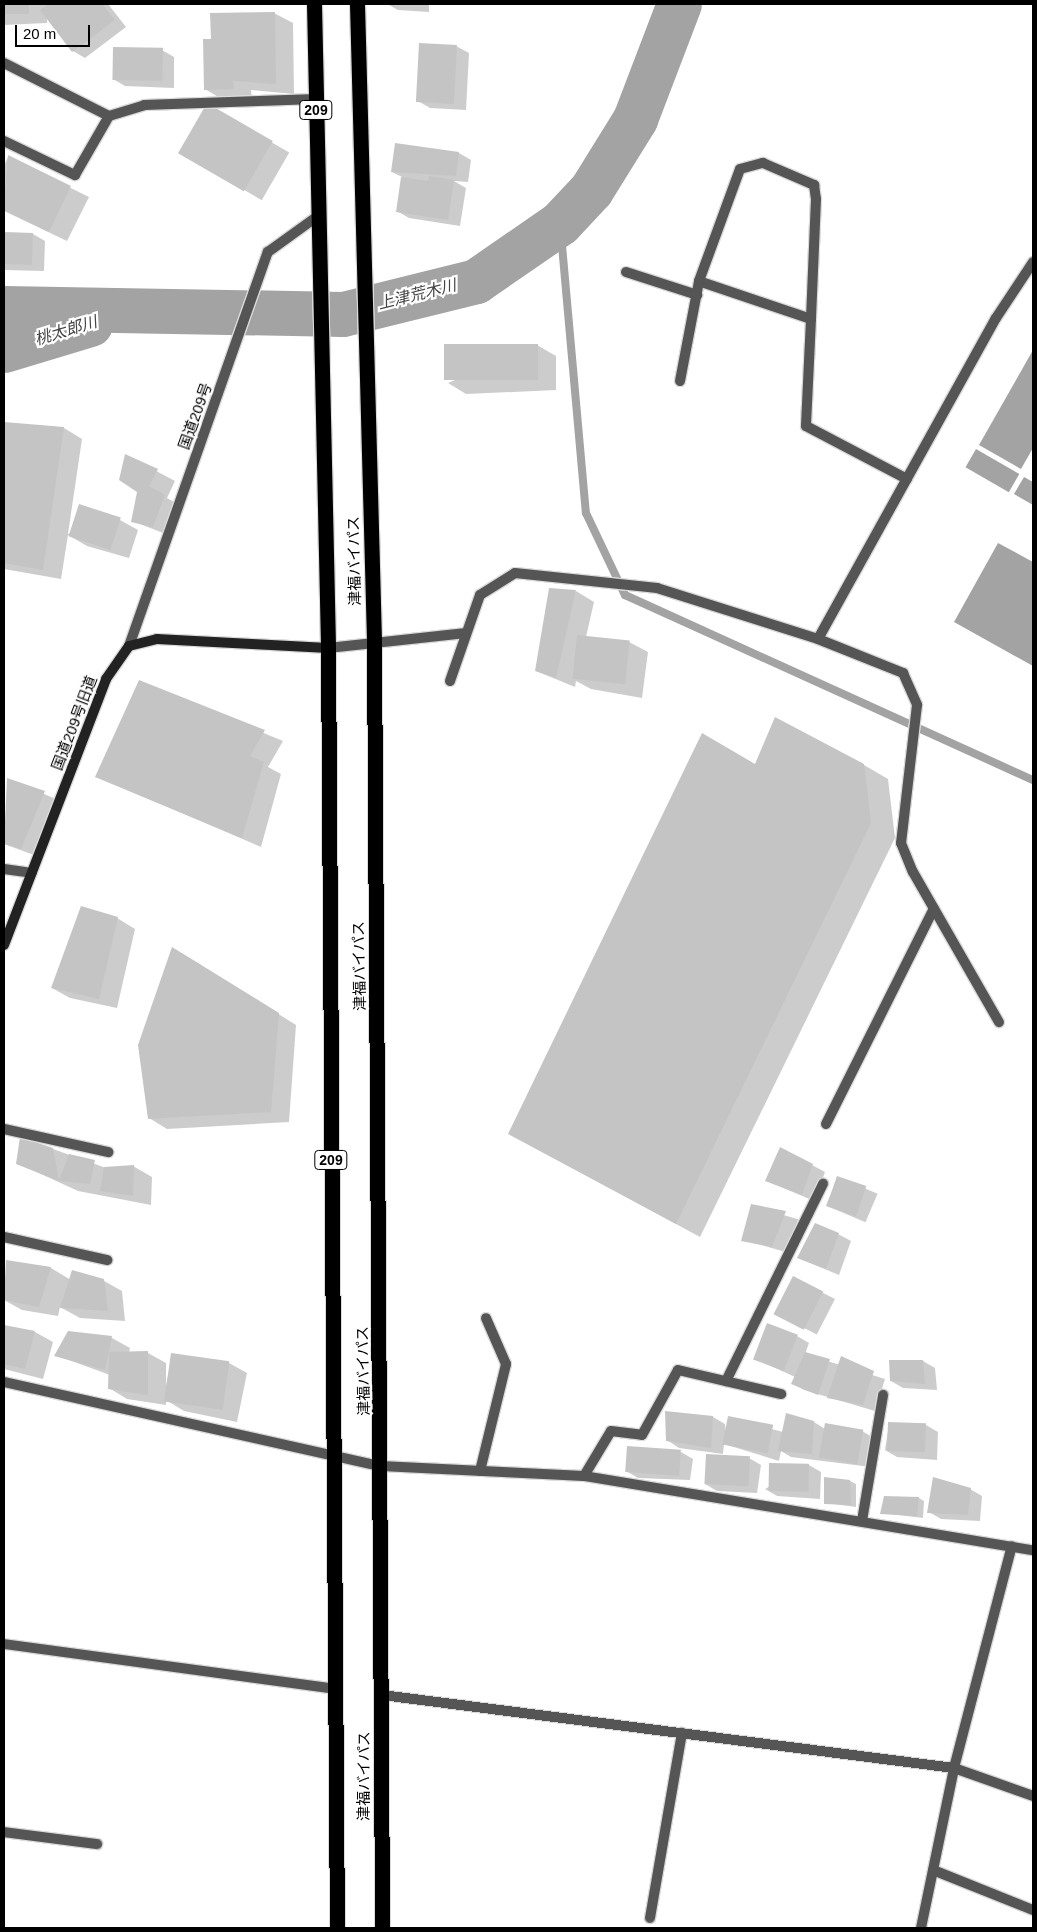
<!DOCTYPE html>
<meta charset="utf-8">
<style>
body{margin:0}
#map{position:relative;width:1037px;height:1932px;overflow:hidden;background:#fff;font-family:Arial,"Noto Sans JP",sans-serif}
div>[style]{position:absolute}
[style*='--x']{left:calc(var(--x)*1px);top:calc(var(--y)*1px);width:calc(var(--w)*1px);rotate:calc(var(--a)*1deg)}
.water>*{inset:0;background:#a3a3a3;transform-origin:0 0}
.shadow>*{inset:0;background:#0003;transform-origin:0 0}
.stream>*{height:8px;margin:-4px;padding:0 4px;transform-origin:4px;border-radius:4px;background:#a3a3a3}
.river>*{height:45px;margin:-22.5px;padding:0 22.5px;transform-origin:22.5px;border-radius:22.5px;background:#a3a3a3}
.building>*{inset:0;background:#c4c4c4;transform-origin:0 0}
.roads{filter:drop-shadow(1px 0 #dbdbdb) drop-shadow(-1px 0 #dbdbdb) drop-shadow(0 1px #dbdbdb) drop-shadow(0 -1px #dbdbdb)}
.street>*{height:10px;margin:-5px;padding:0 5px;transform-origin:5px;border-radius:5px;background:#555}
.secondary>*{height:10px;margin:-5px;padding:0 5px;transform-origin:5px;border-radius:5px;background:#222}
.highway>*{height:15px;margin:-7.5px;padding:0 7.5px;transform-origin:7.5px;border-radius:7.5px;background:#000}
span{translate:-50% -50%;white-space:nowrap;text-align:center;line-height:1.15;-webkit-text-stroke:4.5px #fff;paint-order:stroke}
.shield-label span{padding:1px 4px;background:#fff;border:1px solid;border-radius:4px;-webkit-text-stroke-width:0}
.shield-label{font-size:14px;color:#000;font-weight:700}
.street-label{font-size:15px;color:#000}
.water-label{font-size:16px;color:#444;font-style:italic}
.frame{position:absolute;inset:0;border:5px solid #000;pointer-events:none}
.scale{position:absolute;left:15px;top:25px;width:75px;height:22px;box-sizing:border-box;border:2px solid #000;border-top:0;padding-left:6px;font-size:15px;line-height:18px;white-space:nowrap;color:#000;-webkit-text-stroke:4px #fff;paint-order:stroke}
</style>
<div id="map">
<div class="water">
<i style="clip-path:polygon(1033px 350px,1033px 448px,1021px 469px,979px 445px)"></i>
<i style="left:976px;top:449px;width:50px;height:21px;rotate:30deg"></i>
<i style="clip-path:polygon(1024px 477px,1033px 482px,1033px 505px,1014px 494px)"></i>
<i style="clip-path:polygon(998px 543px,1033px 562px,1033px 666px,954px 622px)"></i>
</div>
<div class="shadow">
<i style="clip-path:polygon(4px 4px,108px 4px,126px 27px,85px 58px,73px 51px,47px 17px,47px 23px,4px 25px)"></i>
<i style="clip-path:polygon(387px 4px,429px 4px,429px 12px,398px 10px)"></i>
<i style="clip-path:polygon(274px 13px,293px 23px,294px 94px,251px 90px,252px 99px,223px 100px,205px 89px,212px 40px)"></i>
<i style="clip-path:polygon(456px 46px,469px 53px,466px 110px,430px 108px,418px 101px)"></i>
<i style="clip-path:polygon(162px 50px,174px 57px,174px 88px,125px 86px,113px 79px)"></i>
<i style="left:207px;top:105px;width:95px;height:55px;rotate:30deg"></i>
<i style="clip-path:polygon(459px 153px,471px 160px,468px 182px,454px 181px,466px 188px,460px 226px,409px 218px,397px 211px,402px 177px,392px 172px)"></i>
<i style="clip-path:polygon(8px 157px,89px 197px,67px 241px,4px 211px,4px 166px)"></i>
<i style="clip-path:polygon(4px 233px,33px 234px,45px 241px,44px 271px,4px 270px)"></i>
<i style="clip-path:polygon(537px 345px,556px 356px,556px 390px,466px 394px,448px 383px)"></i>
<i style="clip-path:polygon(4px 423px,64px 428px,82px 439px,68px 534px,120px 520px,138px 530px,129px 558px,87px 546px,68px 535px,61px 579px,4px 569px)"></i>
<i style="clip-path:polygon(126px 455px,175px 481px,167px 498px,183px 507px,171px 536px,132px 521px,139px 491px)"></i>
<i style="clip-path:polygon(576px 591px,594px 602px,586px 637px,629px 642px,648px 652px,642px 698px,591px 689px,576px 681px,575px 687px,536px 671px)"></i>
<i style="clip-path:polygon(139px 682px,283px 741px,268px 767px,281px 774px,261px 847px,97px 777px)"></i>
<i style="clip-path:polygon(864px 765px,888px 779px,895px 838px,700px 1237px,534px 1147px,756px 766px)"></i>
<i style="clip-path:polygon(8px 779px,56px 799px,34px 855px,4px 844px)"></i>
<i style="clip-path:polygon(117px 918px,135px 929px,117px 1008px,70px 998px,52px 988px)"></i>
<i style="clip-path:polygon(191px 959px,296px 1025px,289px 1122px,167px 1129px,149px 1118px)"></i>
<i style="clip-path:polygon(53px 1149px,106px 1168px,133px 1166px,152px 1177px,151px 1205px,78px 1191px,17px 1163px)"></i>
<i style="clip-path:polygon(812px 1165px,825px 1172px,814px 1201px,767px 1181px)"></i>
<i style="left:838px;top:1177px;width:43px;height:31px;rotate:23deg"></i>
<i style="left:752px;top:1206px;width:48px;height:35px;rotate:16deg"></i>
<i style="clip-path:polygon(838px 1234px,851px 1241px,839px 1275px,798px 1258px)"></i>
<i style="clip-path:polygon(7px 1261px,51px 1268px,71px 1280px,104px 1281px,122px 1291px,125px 1321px,80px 1318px,60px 1307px,58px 1316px,22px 1310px,4px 1300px)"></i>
<i style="left:794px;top:1278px;width:46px;height:40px;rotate:27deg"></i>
<i style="clip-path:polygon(4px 1326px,35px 1332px,53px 1342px,43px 1379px,4px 1369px)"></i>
<i style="clip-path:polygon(69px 1332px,112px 1338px,130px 1348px,129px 1353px,148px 1353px,166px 1363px,166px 1386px,172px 1355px,229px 1363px,247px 1373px,237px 1422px,184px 1411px,166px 1400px,166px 1405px,127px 1399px,109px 1388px,110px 1375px,55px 1355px)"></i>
<i style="clip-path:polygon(797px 1336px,809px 1343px,805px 1354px,885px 1379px,875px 1411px,804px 1390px,792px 1383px,795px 1377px,756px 1359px)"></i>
<i style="clip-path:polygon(923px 1361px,935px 1368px,937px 1390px,903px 1388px,891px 1381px)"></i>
<i style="clip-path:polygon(713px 1417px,725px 1424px,726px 1434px,729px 1418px,783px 1432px,814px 1422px,825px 1429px,862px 1431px,874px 1438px,871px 1467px,791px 1457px,781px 1451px,779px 1461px,724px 1444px,723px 1454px,679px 1448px,667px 1440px)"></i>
<i style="clip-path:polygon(889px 1424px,926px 1425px,938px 1432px,937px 1460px,897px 1457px,885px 1450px)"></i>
<i style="clip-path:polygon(628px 1447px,681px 1452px,693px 1459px,690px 1480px,638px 1478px,626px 1471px)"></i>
<i style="clip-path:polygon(749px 1458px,761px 1465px,757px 1493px,717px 1491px,705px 1484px)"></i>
<i style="clip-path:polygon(809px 1465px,821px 1472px,820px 1499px,777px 1496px,765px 1489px)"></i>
<i style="clip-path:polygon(850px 1481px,856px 1484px,856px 1507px,826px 1503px)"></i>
<i style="clip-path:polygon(970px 1489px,982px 1496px,980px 1521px,941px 1519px,929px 1512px)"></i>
<i style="clip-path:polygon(919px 1498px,924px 1501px,923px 1518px,881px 1513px)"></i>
</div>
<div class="stream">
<i style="--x:560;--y:223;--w:291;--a:84.9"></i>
<i style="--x:586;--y:513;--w:91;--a:64.6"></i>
<i style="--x:625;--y:595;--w:448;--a:24.4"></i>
</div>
<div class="river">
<i style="--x:4;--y:308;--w:339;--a:1"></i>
<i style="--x:343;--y:314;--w:137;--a:-13.9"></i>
<i style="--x:476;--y:281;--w:102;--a:-34.6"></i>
<i style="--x:560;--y:223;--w:45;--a:-46.8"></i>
<i style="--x:591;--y:190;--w:84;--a:-58.2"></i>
<i style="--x:635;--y:119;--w:123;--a:-69.1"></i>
<i style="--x:4;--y:350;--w:90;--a:-16.8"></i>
</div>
<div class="building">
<i style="left:4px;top:4px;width:25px;height:10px"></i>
<i style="clip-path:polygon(49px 4px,102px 4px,115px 20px,72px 52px,40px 10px)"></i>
<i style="clip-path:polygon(275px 12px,276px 84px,233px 81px,234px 89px,204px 90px,203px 39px,211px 39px,210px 13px)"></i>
<i style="left:419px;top:43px;width:38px;height:59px;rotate:3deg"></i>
<i style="left:113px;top:47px;width:50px;height:33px;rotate:1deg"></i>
<i style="left:207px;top:103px;width:76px;height:58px;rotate:30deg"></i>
<i style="clip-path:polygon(395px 143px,459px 152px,456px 176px,391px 172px)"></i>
<i style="clip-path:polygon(8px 155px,71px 186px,49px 232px,4px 210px)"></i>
<i style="clip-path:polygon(429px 176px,454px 180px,448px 220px,396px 212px,401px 177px,428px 181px)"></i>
<i style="left:4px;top:232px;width:29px;height:32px;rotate:2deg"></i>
<i style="left:538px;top:344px;width:36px;height:94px;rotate:90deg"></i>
<i style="clip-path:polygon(4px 422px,64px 427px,43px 570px,4px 563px)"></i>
<i style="clip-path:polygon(125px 454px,158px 469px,149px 486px,165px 495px,153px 527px,131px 522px,137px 492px,119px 480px)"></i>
<i style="left:79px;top:504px;width:44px;height:34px;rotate:18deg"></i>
<i style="clip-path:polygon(549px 588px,576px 590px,556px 678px,535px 671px)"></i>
<i style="left:577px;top:635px;width:53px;height:44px;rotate:6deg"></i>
<i style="clip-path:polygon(139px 680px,265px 730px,250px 756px,264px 762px,242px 838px,95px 777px)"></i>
<i style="clip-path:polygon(775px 717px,864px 764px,871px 823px,676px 1224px,508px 1134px,702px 733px,755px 764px)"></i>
<i style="clip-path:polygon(7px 778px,45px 791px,21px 849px,4px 844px)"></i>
<i style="clip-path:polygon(81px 906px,118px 917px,99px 999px,51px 988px)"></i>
<i style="clip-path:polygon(172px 947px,279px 1013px,271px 1112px,148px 1119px,138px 1045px)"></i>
<i style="clip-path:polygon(20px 1137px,53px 1148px,59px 1181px,16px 1164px)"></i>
<i style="clip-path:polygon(780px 1147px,813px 1164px,802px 1195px,765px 1181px)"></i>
<i style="clip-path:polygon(69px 1154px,95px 1160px,90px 1184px,59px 1181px)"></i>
<i style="clip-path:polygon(134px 1165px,133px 1196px,100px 1191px,104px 1167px)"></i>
<i style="left:837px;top:1176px;width:31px;height:32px;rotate:19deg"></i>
<i style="clip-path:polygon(751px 1204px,786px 1211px,772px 1247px,741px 1241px)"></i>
<i style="clip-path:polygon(815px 1223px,839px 1233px,826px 1269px,797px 1258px)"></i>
<i style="clip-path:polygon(6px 1260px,51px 1267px,39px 1307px,4px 1300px)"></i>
<i style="clip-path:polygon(72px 1270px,104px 1279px,108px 1311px,60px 1308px)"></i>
<i style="left:793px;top:1276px;width:34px;height:43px;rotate:27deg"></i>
<i style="left:767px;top:1323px;width:33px;height:39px;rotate:21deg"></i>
<i style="clip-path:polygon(4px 1325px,35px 1331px,25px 1369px,4px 1364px)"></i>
<i style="clip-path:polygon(68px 1331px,112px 1336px,105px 1370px,54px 1356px)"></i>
<i style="clip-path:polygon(148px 1351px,148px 1395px,108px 1389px,109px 1352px)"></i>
<i style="clip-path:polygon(805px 1352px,830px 1359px,818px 1395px,791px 1384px)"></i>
<i style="left:171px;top:1353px;width:59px;height:49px;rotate:8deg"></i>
<i style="clip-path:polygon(841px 1356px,874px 1371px,863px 1405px,827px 1398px)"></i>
<i style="clip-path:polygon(889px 1360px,923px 1360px,925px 1384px,890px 1381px)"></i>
<i style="clip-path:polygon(665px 1411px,713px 1416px,711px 1448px,666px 1441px)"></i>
<i style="clip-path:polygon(786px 1413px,814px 1421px,812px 1454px,778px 1451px)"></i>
<i style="left:728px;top:1416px;width:46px;height:29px;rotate:11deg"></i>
<i style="left:888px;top:1422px;width:38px;height:29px;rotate:2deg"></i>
<i style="left:825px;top:1423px;width:39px;height:35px;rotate:10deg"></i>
<i style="left:627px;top:1446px;width:54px;height:26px;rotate:4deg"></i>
<i style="left:706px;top:1454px;width:44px;height:30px;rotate:3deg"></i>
<i style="left:769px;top:1463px;width:40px;height:28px;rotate:1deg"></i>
<i style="clip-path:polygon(824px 1477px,850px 1480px,851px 1505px,824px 1504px)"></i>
<i style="clip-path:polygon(933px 1477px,971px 1488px,968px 1515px,927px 1513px)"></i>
<i style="clip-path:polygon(884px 1496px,919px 1497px,917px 1516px,880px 1514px)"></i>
</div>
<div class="roads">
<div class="street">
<i style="--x:4;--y:63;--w:118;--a:26.8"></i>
<i style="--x:109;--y:116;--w:37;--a:-17"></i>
<i style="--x:144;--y:105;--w:172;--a:-2"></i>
<i style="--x:4;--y:141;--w:79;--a:25.6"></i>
<i style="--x:75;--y:175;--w:68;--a:-60"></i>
<i style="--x:626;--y:272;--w:75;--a:17.9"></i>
<i style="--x:811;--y:319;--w:118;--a:-161.3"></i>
<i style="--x:699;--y:281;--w:119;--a:-69.9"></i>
<i style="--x:740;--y:169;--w:24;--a:-15"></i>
<i style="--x:763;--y:163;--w:56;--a:23.3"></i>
<i style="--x:814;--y:185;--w:14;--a:82"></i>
<i style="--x:816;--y:199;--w:120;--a:92.4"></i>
<i style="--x:811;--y:319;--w:107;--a:92.7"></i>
<i style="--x:806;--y:426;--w:114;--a:27.7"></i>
<i style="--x:680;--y:381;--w:102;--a:-79.2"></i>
<i style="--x:818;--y:639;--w:367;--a:-61"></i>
<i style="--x:996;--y:318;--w:67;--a:-56.5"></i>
<i style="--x:129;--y:646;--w:418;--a:-70.6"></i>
<i style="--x:268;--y:252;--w:62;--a:-35.8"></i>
<i style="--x:328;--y:648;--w:139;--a:-6.2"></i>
<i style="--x:450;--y:681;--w:91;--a:-70.8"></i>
<i style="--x:480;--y:595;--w:41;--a:-32.2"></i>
<i style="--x:515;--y:573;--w:143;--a:6"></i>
<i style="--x:657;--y:588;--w:169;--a:17.6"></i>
<i style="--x:818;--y:639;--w:92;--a:21.8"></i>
<i style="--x:903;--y:673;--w:35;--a:66"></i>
<i style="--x:917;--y:705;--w:139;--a:96.6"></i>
<i style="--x:901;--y:843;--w:31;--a:68"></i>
<i style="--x:913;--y:872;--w:173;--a:60.2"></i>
<i style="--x:4;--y:869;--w:28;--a:8"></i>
<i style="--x:826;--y:1124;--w:241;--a:-63.4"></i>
<i style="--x:4;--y:1129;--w:107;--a:12.5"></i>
<i style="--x:4;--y:1237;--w:106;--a:12.6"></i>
<i style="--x:726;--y:1381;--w:220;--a:-63.8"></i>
<i style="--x:4;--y:1382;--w:386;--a:12.6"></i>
<i style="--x:381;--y:1466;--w:203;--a:2.8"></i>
<i style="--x:584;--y:1476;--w:455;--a:9.4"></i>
<i style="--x:480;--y:1471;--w:110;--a:-76.3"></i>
<i style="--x:506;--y:1364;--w:50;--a:-113.5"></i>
<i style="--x:584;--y:1476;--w:52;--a:-59"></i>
<i style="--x:611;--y:1431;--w:31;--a:7"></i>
<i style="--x:642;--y:1435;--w:74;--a:-61"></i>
<i style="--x:678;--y:1370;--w:106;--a:13.1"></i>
<i style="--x:862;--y:1521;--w:128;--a:-80.5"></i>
<i style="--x:4;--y:1644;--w:336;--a:7.7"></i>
<i style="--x:382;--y:1695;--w:577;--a:7.27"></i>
<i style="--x:954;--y:1768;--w:84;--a:19.5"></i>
<i style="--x:4;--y:1832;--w:94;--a:7.4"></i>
<i style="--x:933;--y:1870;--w:108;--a:21.8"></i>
<i style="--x:650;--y:1918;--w:188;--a:-80.2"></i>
<i style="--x:921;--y:1928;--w:163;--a:-78.3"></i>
<i style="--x:954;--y:1768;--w:229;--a:-75.4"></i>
</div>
<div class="secondary">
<i style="--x:4;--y:945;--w:285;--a:-69"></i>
<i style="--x:106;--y:679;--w:40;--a:-55.1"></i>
<i style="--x:129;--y:646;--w:29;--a:-14"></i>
<i style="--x:157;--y:639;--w:171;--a:3"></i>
</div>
<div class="highway">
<i style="--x:314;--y:4;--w:644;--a:88.75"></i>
<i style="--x:328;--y:648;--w:1280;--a:89.6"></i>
<i style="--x:357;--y:4;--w:638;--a:88.47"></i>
<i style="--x:374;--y:642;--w:1286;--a:89.64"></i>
</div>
</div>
<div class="shield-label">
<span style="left:316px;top:110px">209</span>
<span style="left:331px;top:1160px">209</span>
</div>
<div class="street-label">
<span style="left:195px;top:416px;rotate:-70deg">国道209号</span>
<span style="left:354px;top:561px;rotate:-91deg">津福バイパス</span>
<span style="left:74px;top:723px;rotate:-69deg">国道209号旧道</span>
<span style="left:359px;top:966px;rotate:-91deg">津福バイパス</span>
<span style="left:363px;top:1371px;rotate:-91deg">津福バイパス</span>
<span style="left:364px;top:1776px;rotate:-90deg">津福バイパス</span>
</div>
<div class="water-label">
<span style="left:417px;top:295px;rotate:-14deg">上津荒木川</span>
<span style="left:66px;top:331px;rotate:-17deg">桃太郎川</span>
</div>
<div class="frame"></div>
<div class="scale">20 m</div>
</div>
